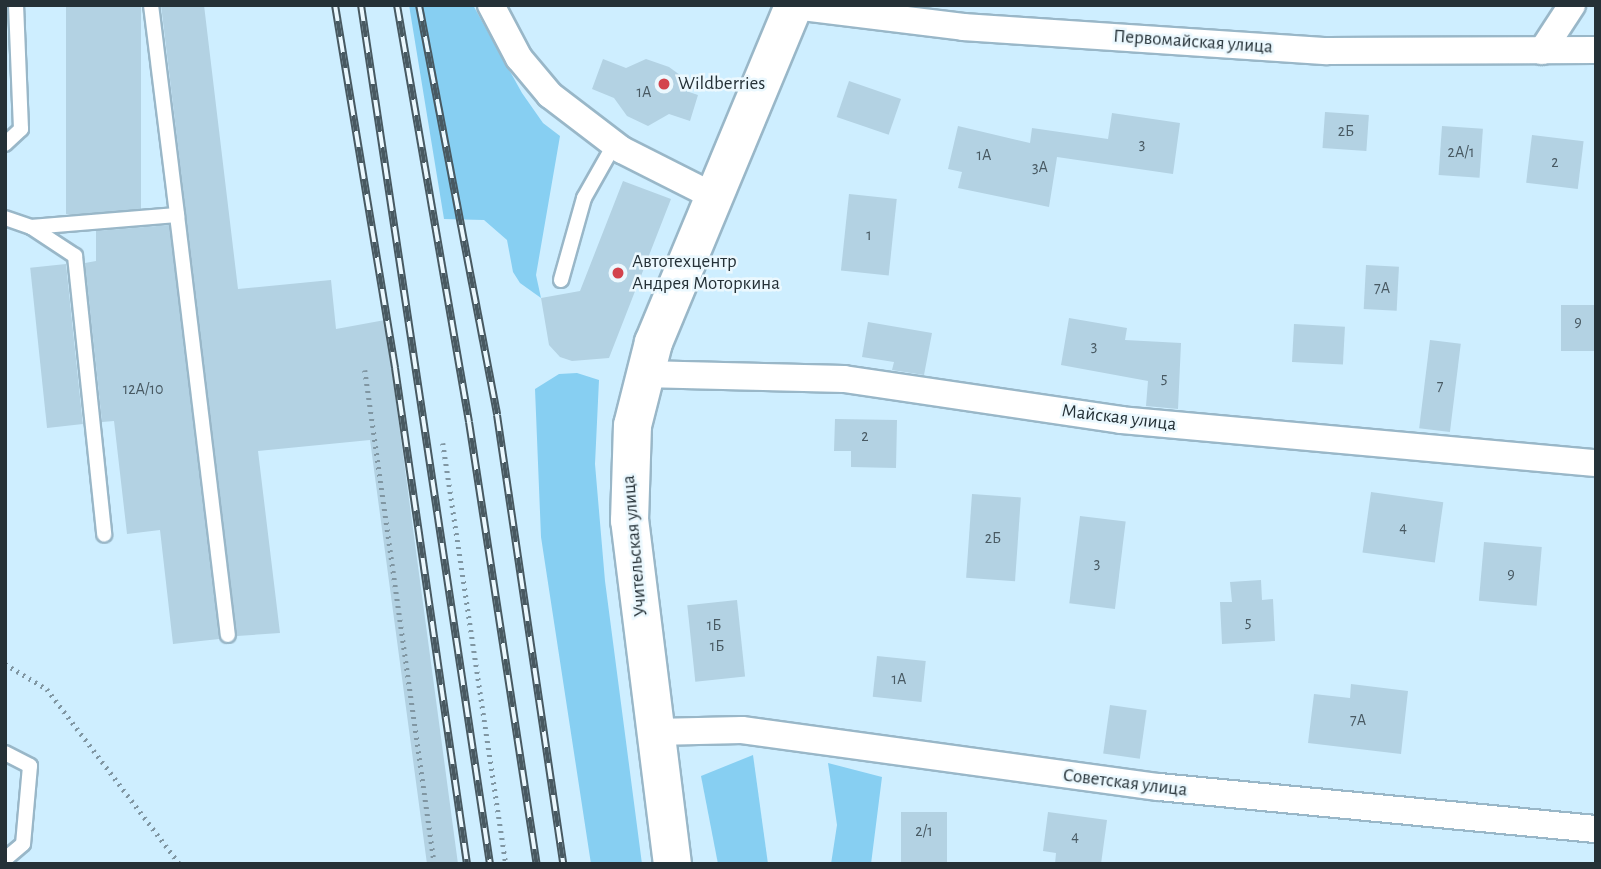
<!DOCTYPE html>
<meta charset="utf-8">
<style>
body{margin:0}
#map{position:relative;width:1601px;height:869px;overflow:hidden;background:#ceeeff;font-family:"Alegreya Sans",sans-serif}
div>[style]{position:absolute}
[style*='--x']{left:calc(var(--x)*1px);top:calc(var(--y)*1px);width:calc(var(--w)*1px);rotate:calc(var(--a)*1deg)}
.green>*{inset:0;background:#87cff2}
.building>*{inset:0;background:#b3d2e3;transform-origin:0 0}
.path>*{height:4.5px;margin-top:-2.25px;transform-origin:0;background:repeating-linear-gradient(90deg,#8096a2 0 2px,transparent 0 7px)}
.roads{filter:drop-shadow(2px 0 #99b7c8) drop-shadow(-2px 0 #99b7c8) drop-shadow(0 2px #99b7c8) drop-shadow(0 -2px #99b7c8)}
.lane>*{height:14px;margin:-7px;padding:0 7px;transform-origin:7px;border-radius:7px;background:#fff}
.street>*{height:26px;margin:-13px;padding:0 13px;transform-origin:13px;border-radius:13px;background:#fff}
.secondary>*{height:37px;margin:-18.5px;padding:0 18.5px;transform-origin:18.5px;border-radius:18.5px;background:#fff}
.rail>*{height:8px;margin-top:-4px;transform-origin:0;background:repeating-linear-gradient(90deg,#ebf8fe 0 16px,#485961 0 32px);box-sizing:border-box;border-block:2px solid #485961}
.dots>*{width:19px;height:19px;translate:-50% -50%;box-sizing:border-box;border:4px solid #ebf8fe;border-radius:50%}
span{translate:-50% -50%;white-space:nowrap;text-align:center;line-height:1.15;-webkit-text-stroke:5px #ebf8fe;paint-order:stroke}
.number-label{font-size:16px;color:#485962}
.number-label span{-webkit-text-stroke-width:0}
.street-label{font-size:19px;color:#253137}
.poi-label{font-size:19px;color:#253137}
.left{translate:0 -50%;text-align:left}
.frame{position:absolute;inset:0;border:7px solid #253137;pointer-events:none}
</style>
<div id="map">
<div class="green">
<i style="clip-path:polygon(409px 5px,473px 5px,522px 93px,543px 123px,560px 136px,536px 275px,541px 298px,520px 283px,513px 272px,507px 240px,484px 220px,444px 219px)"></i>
<i style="clip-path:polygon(577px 373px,599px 380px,595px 464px,605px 581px,642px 864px,591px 864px,541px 537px,535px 389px,559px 374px)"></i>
<i style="clip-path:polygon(753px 755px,768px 864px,718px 864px,701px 776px)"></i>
<i style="clip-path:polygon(828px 763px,882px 777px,871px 864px,831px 864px,837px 825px)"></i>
</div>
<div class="building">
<i style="left:66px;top:5px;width:75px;height:209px"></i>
<i style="clip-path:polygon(161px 5px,204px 5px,238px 289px,331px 280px,336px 329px,385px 320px,458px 864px,427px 864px,370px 440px,258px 451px,280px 633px,237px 636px)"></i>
<i style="clip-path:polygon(603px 59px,626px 68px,646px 59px,669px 67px,680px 75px,680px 89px,698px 95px,690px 121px,669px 114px,648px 126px,627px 116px,614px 98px,592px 89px)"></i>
<i style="left:849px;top:81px;width:55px;height:38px;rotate:19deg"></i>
<i style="left:1325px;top:112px;width:44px;height:36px;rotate:4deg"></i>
<i style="clip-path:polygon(1112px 113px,1180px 123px,1173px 174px,1057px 157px,1049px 207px,958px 188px,962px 172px,948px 169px,958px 126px,1030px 143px,1032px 128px,1108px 139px)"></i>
<i style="left:1442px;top:126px;width:41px;height:49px;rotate:4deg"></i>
<i style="left:1532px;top:135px;width:52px;height:48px;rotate:7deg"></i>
<i style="clip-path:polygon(623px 181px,671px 199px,609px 358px,572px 361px,560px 357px,549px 345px,541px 298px,580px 291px)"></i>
<i style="left:849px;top:194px;width:48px;height:77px;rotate:6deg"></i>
<i style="clip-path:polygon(169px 225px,219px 639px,173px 644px,160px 530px,127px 534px,114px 421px,102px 422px,85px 263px,96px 261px,96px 231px)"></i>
<i style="left:66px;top:264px;width:161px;height:36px;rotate:84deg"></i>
<i style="left:1366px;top:265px;width:33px;height:44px;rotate:3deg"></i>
<i style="left:1596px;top:305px;width:46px;height:35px;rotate:90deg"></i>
<i style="clip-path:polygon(1069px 318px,1127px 328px,1125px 340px,1181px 343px,1178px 409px,1146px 406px,1148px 381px,1061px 365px)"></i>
<i style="clip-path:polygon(868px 322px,932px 333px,924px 375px,892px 370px,894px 362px,862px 357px)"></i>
<i style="left:1294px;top:324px;width:51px;height:38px;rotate:3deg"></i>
<i style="left:1430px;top:340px;width:31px;height:89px;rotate:7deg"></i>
<i style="clip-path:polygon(835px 419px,897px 420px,896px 468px,851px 467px,851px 451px,834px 451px)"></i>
<i style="left:1371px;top:492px;width:73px;height:61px;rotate:8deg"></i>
<i style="left:972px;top:494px;width:49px;height:84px;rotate:4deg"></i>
<i style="left:1080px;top:516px;width:46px;height:88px;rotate:7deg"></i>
<i style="left:1484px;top:542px;width:58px;height:59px;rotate:5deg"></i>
<i style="clip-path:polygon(1261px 580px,1262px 600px,1273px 599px,1275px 641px,1222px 644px,1220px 602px,1232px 602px,1230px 582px)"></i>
<i style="left:737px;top:600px;width:77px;height:50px;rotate:84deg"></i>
<i style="left:877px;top:656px;width:49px;height:41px;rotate:6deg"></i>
<i style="clip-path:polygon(1351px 684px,1408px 691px,1401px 754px,1308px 743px,1314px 694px,1350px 698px)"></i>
<i style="left:1110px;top:705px;width:37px;height:49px;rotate:8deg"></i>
<i style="left:901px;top:812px;width:46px;height:52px"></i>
<i style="clip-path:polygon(1048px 812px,1107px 820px,1101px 864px,1055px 864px,1056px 853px,1043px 851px)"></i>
</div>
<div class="path">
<i style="--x:365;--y:370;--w:499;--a:82"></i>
<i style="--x:443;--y:443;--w:426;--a:81.5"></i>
<i style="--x:5;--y:664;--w:49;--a:30.8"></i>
<i style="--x:47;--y:689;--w:220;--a:52.8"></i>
</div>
<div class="roads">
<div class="lane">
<i style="--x:151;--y:5;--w:212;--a:82.9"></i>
<i style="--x:5;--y:144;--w:22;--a:-43"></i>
<i style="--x:21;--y:129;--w:124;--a:-92.3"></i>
<i style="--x:5;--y:218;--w:28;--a:19"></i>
<i style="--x:31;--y:227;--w:146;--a:-4.7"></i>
<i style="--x:177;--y:215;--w:423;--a:83.1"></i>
<i style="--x:31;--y:227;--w:53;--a:33.4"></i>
<i style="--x:75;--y:256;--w:280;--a:84"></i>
<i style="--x:561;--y:280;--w:85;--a:-74.3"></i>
<i style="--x:584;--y:198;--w:61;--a:-60.5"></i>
<i style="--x:5;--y:753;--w:28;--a:27"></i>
<i style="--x:30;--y:766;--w:78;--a:95.1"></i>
<i style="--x:23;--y:844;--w:23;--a:140"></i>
</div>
<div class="street">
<i style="--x:491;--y:5;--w:60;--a:62.2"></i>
<i style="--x:519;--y:58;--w:48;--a:50"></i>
<i style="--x:550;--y:95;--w:91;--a:37.4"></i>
<i style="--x:622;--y:150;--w:102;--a:26.8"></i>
<i style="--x:793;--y:6;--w:171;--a:7"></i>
<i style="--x:963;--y:27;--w:365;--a:3.8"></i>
<i style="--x:1327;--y:51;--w:269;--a:-0.2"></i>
<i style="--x:1542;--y:51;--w:55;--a:-56.9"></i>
<i style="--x:643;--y:374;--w:201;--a:1.4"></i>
<i style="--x:844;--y:379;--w:280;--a:8.4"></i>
<i style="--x:1121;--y:420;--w:477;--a:5.2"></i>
<i style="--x:655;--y:732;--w:87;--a:-1.3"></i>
<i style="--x:742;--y:730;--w:421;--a:7.8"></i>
<i style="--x:1159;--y:787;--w:439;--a:5.5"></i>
</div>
<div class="secondary">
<i style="--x:672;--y:864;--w:347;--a:-97.1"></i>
<i style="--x:629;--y:520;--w:95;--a:-88.2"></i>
<i style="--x:632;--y:425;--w:86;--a:-75.8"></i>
<i style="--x:653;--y:342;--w:365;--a:-67.4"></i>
</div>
</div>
<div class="rail">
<i style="--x:335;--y:5;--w:368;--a:80.6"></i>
<i style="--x:395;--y:368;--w:501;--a:81.74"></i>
<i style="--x:361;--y:5;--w:869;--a:81.46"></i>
<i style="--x:397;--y:5;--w:423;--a:80.2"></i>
<i style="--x:469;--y:422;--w:447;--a:81.3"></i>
<i style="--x:419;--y:5;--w:417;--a:79.2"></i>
<i style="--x:497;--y:415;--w:454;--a:81.6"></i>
</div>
<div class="dots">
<i style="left:664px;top:84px;background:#d3434c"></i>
<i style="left:618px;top:273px;background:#d3434c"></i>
</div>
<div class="number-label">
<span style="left:644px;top:92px">1А</span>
<span style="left:1346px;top:131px">2Б</span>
<span style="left:1142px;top:144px">3</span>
<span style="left:1461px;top:152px">2А/1</span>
<span style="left:984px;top:155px">1А</span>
<span style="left:1555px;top:162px">2</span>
<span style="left:1040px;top:167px">3А</span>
<span style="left:869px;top:235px">1</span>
<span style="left:1382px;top:288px">7А</span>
<span style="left:1578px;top:322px">9</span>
<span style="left:1094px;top:346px">3</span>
<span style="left:1164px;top:378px">5</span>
<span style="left:1440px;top:386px">7</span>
<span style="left:143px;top:389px">12А/10</span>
<span style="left:865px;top:436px">2</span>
<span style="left:1403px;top:527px">4</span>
<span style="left:993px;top:538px">2Б</span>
<span style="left:1097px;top:563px">3</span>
<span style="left:1511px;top:574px">9</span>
<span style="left:1248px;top:622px">5</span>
<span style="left:714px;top:625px">1Б</span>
<span style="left:717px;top:646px">1Б</span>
<span style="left:899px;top:679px">1А</span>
<span style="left:1358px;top:720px">7А</span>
<span style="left:924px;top:831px">2/1</span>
<span style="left:1075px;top:836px">4</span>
</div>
<div class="street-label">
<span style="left:1193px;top:42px;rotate:4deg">Первомайская улица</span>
<span style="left:1119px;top:418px;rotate:7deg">Майская улица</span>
<span style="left:635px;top:546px;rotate:-95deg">Учительская улица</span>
<span style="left:1125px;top:783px;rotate:7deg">Советская улица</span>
</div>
<div class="poi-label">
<span class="left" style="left:678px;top:84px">Wildberries</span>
<span class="left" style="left:632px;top:273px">Автотехцентр<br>Андрея Моторкина</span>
</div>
<div class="frame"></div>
</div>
